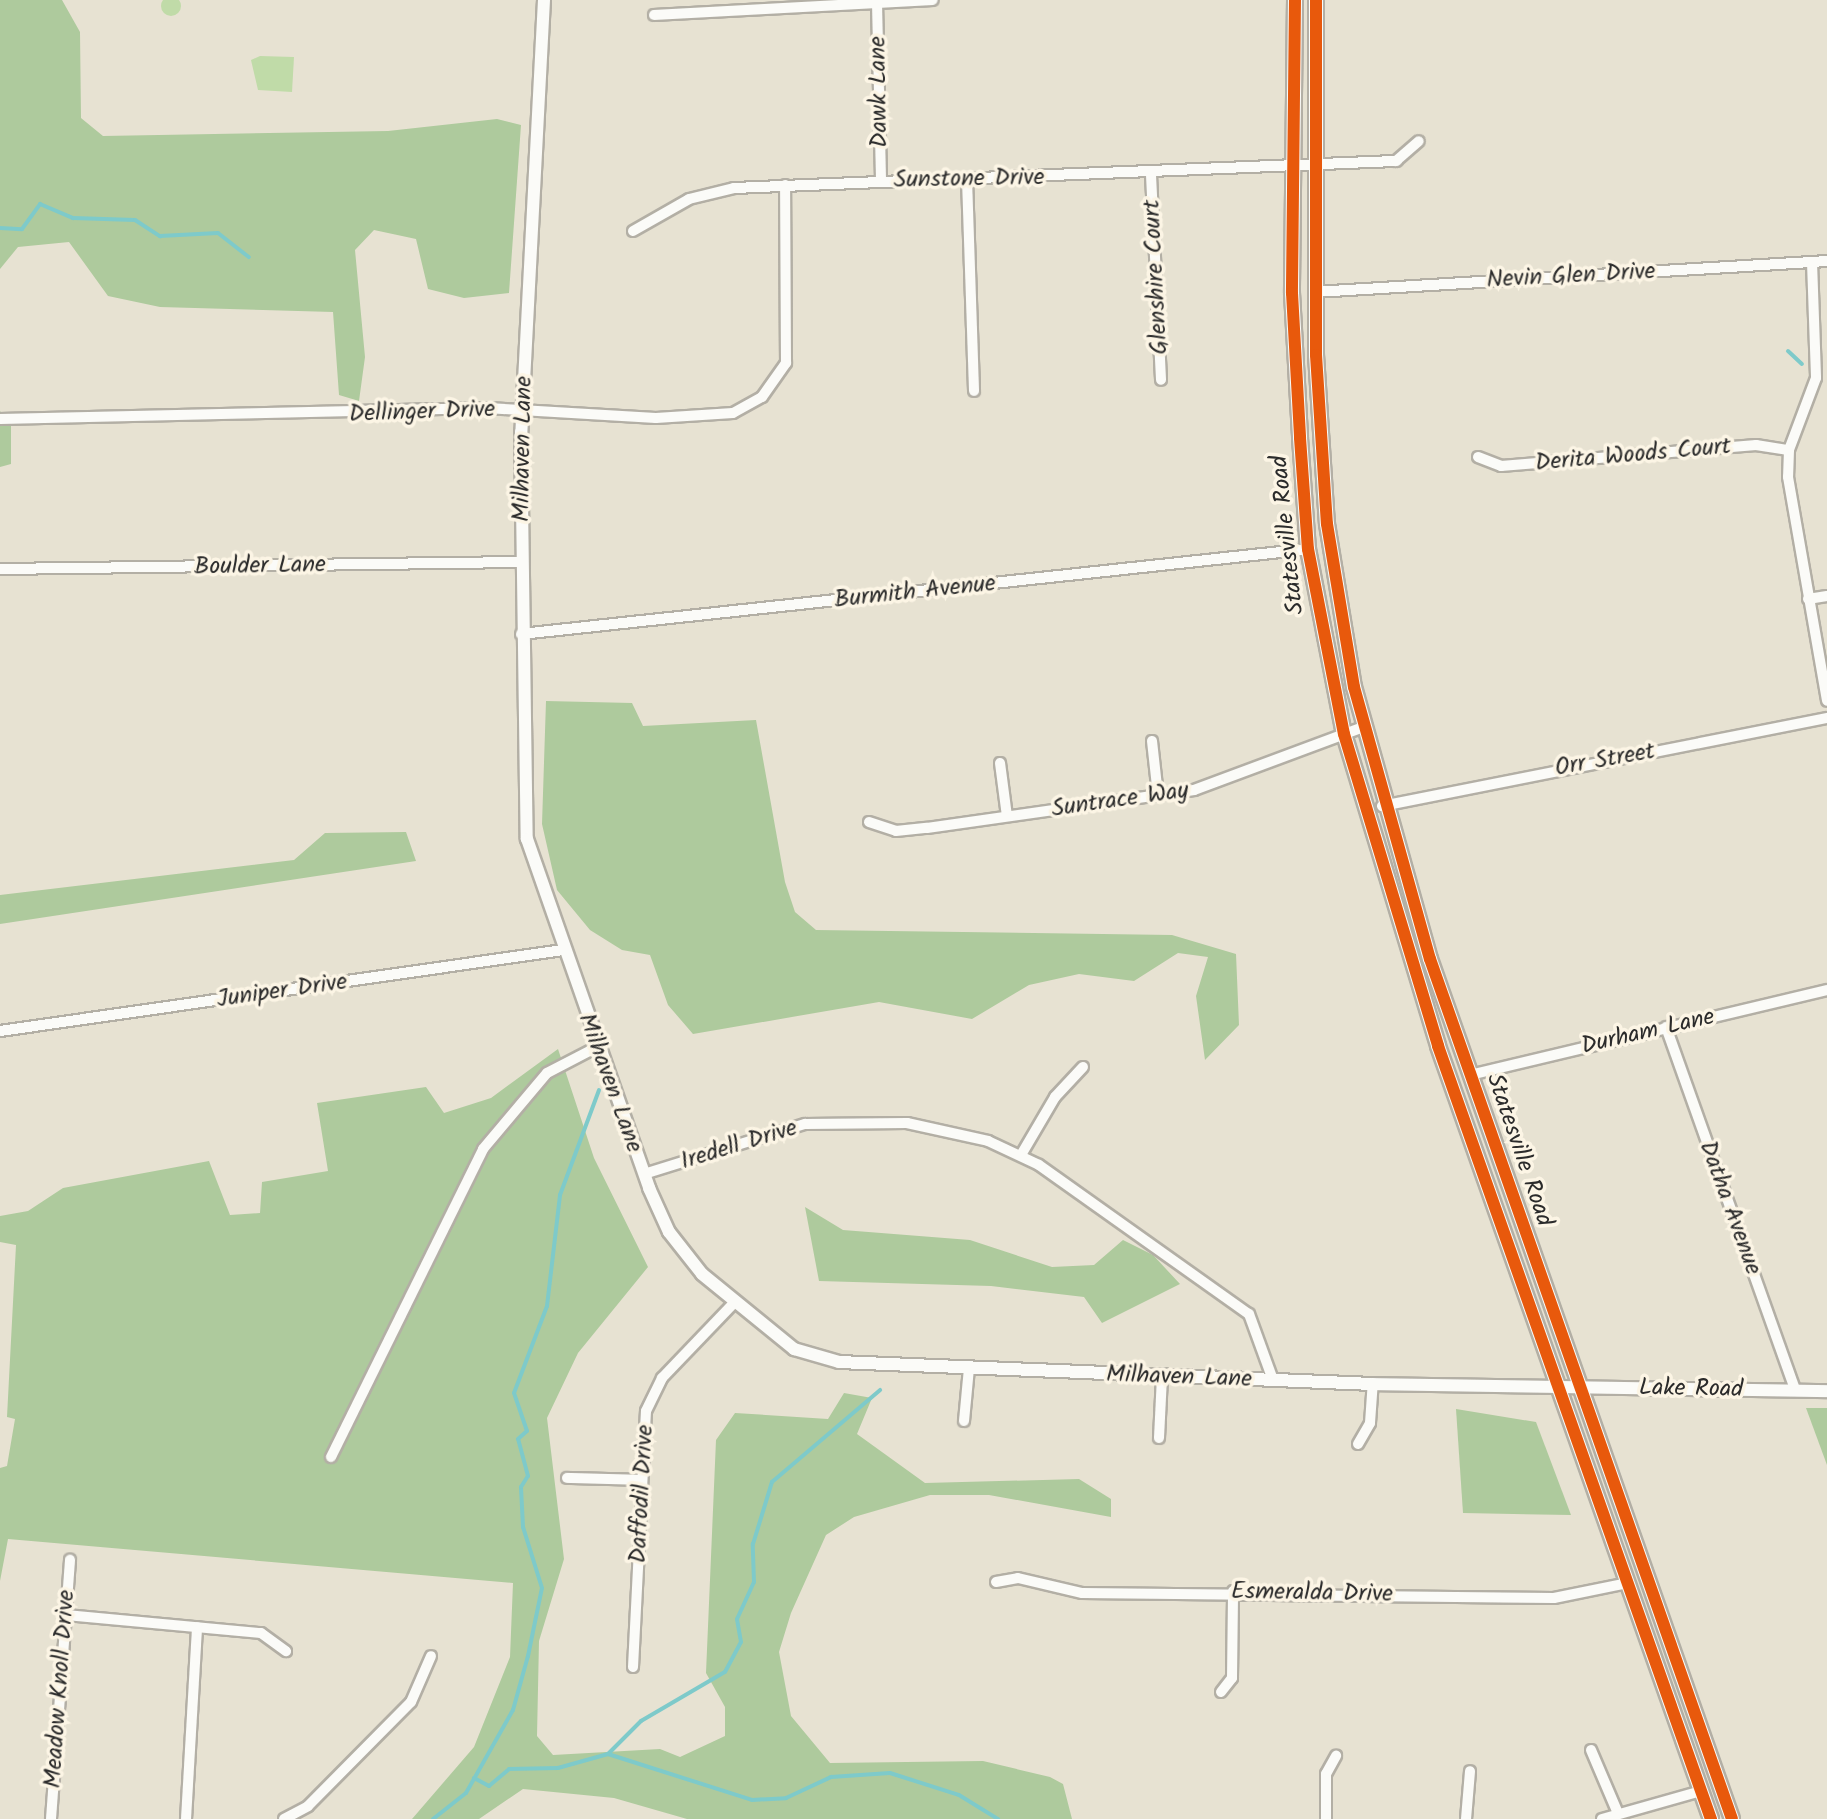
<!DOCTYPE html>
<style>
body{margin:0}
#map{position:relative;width:1827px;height:1819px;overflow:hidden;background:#e7e2d2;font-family:Kalam,sans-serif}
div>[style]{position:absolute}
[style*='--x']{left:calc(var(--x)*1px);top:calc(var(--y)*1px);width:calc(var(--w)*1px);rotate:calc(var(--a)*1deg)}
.green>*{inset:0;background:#c0dba8}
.round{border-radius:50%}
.forest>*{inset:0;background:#aeca9d}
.stream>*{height:4px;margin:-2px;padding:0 2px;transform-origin:2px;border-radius:2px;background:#7ecaca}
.roads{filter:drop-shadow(2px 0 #b3afa5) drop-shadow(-2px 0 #b3afa5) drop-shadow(0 2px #b3afa5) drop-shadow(0 -2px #b3afa5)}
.minor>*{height:10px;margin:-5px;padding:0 5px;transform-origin:5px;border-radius:5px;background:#fbfbf8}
.tertiary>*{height:12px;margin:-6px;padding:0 6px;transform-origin:6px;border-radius:6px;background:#fbfbf8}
.secondary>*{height:14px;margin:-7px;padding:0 7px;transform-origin:7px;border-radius:7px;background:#fbfbf8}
.cycleway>*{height:12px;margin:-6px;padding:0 6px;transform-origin:6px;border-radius:6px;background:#e8590c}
span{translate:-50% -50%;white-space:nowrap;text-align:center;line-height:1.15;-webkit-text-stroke:7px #fcf5e5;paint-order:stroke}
.street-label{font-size:24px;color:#2b2b2b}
</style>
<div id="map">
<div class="green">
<i class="round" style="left:161px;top:-4px;width:20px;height:20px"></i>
<i style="clip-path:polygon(260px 56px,294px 57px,292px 92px,258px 90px,251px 60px)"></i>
</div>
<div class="forest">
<i style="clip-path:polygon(0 0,62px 0,80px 32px,81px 118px,103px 136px,388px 131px,497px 119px,521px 125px,509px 293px,464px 298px,428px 289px,416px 239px,374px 230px,355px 250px,365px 357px,359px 401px,339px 395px,333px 312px,160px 307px,108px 296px,69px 242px,18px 247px,0 269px)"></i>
<i style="clip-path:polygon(0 411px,11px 426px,11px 464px,0 467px)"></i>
<i style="clip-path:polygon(546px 701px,632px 703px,643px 726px,756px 720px,785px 882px,795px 912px,816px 930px,1172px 935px,1236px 954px,1239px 1025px,1205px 1060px,1196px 996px,1208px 957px,1178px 953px,1134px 981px,1079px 974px,1029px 985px,972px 1019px,879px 1002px,693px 1034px,668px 1005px,650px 955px,622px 950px,590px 930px,557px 890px,542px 824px)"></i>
<i style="clip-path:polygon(406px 832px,416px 861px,0 924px,0 895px,294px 860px,325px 833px)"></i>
<i style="clip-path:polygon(558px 1049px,594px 1158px,648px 1267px,578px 1353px,547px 1418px,564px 1559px,539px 1641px,537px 1736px,553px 1755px,660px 1749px,680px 1757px,725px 1736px,725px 1707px,706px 1673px,716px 1440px,735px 1413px,828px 1419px,844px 1393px,872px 1398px,857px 1434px,925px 1483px,1079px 1479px,1111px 1499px,1111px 1517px,989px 1495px,930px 1495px,854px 1517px,826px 1535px,791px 1613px,779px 1652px,791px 1716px,830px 1763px,983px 1761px,1050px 1777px,1063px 1784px,1072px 1819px,687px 1819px,614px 1798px,523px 1789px,479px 1819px,412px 1819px,474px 1747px,510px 1657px,513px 1583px,8px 1539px,0 1581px,0 1468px,7px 1466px,15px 1419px,7px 1417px,16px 1245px,0 1242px,0 1216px,28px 1211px,63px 1188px,209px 1161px,230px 1215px,260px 1213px,262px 1182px,328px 1171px,317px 1103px,426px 1087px,444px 1113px,491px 1098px)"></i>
<i style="clip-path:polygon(805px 1207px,843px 1230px,970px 1240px,1052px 1267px,1094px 1265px,1123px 1240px,1153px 1255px,1180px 1284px,1102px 1323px,1084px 1297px,991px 1286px,819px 1281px)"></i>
<i style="clip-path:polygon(1806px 1408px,1827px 1408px,1827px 1465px)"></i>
<i style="clip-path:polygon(1456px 1409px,1536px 1422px,1571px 1515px,1463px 1513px)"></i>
</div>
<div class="stream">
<i style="--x:0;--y:228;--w:22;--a:3"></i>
<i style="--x:22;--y:229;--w:31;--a:-54"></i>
<i style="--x:40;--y:204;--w:36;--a:23"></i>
<i style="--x:73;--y:218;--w:62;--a:1.8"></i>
<i style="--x:135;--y:220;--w:30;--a:33"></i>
<i style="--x:160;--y:236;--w:58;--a:-3"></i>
<i style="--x:218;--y:233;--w:39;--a:38"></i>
<i style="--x:1788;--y:351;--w:19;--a:43"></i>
<i style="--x:608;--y:1754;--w:151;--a:17.7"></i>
<i style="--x:752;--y:1800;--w:34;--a:-3"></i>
<i style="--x:786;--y:1798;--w:50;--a:-25"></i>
<i style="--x:831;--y:1777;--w:59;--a:-3.9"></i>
<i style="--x:890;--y:1773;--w:72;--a:17.7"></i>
<i style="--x:959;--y:1795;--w:46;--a:31.6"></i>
<i style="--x:474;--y:1778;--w:17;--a:28"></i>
<i style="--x:489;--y:1786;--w:26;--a:-40"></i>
<i style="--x:509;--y:1769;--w:49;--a:-1.2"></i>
<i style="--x:558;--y:1768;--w:52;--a:-15.6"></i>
<i style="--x:608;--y:1754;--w:47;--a:-45"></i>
<i style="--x:641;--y:1721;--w:97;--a:-30.3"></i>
<i style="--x:725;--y:1672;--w:34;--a:-62"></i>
<i style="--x:741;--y:1642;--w:23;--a:-100"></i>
<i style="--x:737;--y:1619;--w:41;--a:-65.3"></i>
<i style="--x:754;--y:1582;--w:38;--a:-92"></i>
<i style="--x:753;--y:1544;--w:65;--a:-73"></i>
<i style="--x:772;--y:1482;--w:142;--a:-40.4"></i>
<i style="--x:433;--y:1819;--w:42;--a:-38.2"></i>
<i style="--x:466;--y:1793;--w:95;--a:-60.5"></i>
<i style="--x:513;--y:1710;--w:56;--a:-74.5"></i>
<i style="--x:528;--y:1656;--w:69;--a:-78.4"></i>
<i style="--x:542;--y:1588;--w:64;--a:-107.3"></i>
<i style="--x:523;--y:1527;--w:40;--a:-92.9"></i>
<i style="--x:521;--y:1487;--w:13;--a:-58"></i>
<i style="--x:528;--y:1476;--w:38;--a:-105"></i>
<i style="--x:518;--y:1439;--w:12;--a:-42"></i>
<i style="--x:527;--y:1431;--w:40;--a:-108.9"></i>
<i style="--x:514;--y:1393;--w:93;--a:-69.2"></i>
<i style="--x:547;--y:1306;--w:112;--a:-83.3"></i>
<i style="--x:560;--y:1195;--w:112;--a:-69.6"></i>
</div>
<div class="roads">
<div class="minor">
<i style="--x:877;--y:3;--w:179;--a:88.7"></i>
<i style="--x:654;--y:15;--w:279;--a:-3.1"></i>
<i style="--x:1151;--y:175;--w:205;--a:87.2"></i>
<i style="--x:967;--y:179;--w:212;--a:88.1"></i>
<i style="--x:633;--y:231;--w:64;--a:-29.7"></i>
<i style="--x:689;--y:199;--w:46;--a:-13.7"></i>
<i style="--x:734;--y:188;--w:663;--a:-2.34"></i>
<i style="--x:1396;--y:161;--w:30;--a:-41"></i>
<i style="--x:1812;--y:262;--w:116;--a:88"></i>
<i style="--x:1816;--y:378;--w:77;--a:110.6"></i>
<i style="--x:1789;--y:450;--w:27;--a:92"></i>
<i style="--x:1788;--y:477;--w:227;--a:80.1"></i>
<i style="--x:1315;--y:292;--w:513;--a:-3.46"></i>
<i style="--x:0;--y:419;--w:487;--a:-1.3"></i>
<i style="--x:487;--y:408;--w:169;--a:3.4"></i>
<i style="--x:656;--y:418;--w:77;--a:-3.7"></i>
<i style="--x:733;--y:413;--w:33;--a:-29"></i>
<i style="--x:762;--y:397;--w:42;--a:-54.8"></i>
<i style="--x:786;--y:363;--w:178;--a:-90.3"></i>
<i style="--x:1478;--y:457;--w:25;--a:21"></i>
<i style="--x:1501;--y:466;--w:256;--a:-4.7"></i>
<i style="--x:1756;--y:445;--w:33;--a:9"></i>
<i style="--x:0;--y:569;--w:520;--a:-0.77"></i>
<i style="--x:1808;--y:599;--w:19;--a:-9"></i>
<i style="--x:521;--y:634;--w:792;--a:-6.16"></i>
<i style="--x:1152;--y:741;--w:54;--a:83.7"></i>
<i style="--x:1000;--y:763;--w:53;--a:82.5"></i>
<i style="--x:1382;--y:806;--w:454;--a:-11.2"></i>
<i style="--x:869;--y:822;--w:28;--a:18"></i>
<i style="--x:896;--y:831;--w:31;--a:-6"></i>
<i style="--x:927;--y:828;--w:270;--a:-8.1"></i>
<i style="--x:1194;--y:790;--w:180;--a:-20.4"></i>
<i style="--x:1666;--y:1027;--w:385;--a:70.4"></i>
<i style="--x:0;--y:1031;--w:569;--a:-8.19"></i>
<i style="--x:1470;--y:1075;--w:367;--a:-13.4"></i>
<i style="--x:1021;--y:1155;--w:67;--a:-59.6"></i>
<i style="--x:1055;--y:1097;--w:41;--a:-47"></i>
<i style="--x:644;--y:1174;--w:169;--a:-17.3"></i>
<i style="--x:805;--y:1124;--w:102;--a:-0.6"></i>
<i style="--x:907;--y:1123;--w:83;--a:12.5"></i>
<i style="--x:988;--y:1141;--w:56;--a:25.2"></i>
<i style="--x:1039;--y:1165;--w:257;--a:35.4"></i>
<i style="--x:1249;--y:1314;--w:70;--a:70"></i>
<i style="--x:964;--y:1421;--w:53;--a:-84.6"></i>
<i style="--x:1159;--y:1438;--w:62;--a:-87.2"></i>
<i style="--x:1358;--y:1444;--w:24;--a:-60"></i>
<i style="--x:1370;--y:1423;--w:39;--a:-86"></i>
<i style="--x:331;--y:1457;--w:343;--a:-63.7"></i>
<i style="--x:483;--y:1149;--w:99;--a:-49.9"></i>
<i style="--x:547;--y:1073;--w:54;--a:-27.5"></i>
<i style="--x:567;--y:1478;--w:74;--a:1.5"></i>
<i style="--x:996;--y:1582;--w:22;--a:-10"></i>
<i style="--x:1018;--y:1578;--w:66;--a:13.2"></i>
<i style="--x:1082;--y:1593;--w:472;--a:0.6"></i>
<i style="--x:1554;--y:1598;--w:76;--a:-11.5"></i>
<i style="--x:66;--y:1615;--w:196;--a:5.3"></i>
<i style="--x:261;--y:1633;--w:31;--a:36"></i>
<i style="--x:633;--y:1667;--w:256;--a:-87.1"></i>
<i style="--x:646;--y:1411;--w:37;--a:-64"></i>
<i style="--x:662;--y:1378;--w:103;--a:-46.2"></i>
<i style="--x:1221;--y:1692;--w:18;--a:-52"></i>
<i style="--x:1232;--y:1678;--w:87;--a:-89.3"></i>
<i style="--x:1591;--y:1750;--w:66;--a:66.9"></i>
<i style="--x:51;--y:1819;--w:260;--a:-85.8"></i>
<i style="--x:186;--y:1819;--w:192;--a:-86.7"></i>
<i style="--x:284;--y:1819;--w:27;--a:-28"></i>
<i style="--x:308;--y:1806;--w:146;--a:-45.3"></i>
<i style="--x:411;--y:1702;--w:50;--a:-66.5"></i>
<i style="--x:1326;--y:1819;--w:45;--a:-90"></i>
<i style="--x:1326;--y:1774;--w:21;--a:-61"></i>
<i style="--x:1466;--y:1819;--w:48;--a:-85.2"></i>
<i style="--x:1602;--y:1819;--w:103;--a:-15.8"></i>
</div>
<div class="tertiary">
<i style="--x:544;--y:0;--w:433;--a:93"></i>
<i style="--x:521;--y:432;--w:407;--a:89.2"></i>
<i style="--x:527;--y:839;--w:370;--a:70.7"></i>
<i style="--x:649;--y:1188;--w:48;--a:65.6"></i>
<i style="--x:669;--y:1232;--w:53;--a:51.8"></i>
<i style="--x:702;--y:1274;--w:119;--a:39.2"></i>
<i style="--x:794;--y:1349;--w:47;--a:16.1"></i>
<i style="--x:839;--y:1362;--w:534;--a:2.36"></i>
<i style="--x:1373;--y:1384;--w:454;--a:0.9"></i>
</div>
<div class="secondary">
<i style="--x:1295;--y:0;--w:293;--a:90.6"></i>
<i style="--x:1292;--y:293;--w:145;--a:86.8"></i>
<i style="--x:1300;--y:438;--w:111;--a:85.9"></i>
<i style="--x:1308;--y:549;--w:188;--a:79"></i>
<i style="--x:1344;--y:734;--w:326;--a:73.2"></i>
<i style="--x:1438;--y:1046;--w:820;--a:70.55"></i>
<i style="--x:1316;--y:0;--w:355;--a:90"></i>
<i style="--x:1316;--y:355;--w:169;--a:86.3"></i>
<i style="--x:1327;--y:524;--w:165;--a:80.6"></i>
<i style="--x:1354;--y:687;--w:282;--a:74.4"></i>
<i style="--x:1430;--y:959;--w:911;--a:70.65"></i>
</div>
</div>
<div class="cycleway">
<i style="--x:1295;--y:0;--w:293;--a:90.6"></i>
<i style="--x:1292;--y:293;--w:145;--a:86.8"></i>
<i style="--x:1300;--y:438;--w:111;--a:85.9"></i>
<i style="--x:1308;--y:549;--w:188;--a:79"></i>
<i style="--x:1344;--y:734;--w:326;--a:73.2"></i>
<i style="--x:1438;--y:1046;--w:820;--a:70.55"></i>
<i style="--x:1316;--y:0;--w:355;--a:90"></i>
<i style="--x:1316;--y:355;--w:169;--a:86.3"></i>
<i style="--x:1327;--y:524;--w:165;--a:80.6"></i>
<i style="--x:1354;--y:687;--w:282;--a:74.4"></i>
<i style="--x:1430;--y:959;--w:911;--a:70.65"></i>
</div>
<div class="street-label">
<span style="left:879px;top:92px;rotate:-91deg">Dawk Lane</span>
<span style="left:969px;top:179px;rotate:-1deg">Sunstone Drive</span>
<span style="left:1571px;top:276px;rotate:-3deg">Nevin Glen Drive</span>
<span style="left:1156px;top:277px;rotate:-93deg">Glenshire Court</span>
<span style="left:422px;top:412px;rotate:-2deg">Dellinger Drive</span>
<span style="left:523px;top:449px;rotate:-89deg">Milhaven Lane</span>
<span style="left:1633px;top:455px;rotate:-5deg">Derita Woods Court</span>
<span style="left:1288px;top:535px;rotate:-96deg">Statesville Road</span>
<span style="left:260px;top:566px;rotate:-1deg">Boulder Lane</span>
<span style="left:915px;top:592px;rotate:-6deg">Burmith Avenue</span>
<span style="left:1605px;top:760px;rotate:-10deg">Orr Street</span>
<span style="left:1120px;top:800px;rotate:-8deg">Suntrace Way</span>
<span style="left:282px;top:991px;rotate:-8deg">Juniper Drive</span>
<span style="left:1648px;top:1032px;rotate:-13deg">Durham Lane</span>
<span style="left:610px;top:1083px;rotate:70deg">Milhaven Lane</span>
<span style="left:739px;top:1145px;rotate:-17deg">Iredell Drive</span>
<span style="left:1519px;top:1150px;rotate:71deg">Statesville Road</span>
<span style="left:1730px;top:1208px;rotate:70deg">Datha Avenue</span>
<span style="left:1179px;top:1377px;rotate:2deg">Milhaven Lane</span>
<span style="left:1691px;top:1389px;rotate:1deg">Lake Road</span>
<span style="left:642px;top:1494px;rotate:-87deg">Daffodil Drive</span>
<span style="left:1312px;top:1593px;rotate:1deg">Esmeralda Drive</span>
<span style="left:60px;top:1689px;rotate:-86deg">Meadow Knoll Drive</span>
</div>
</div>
